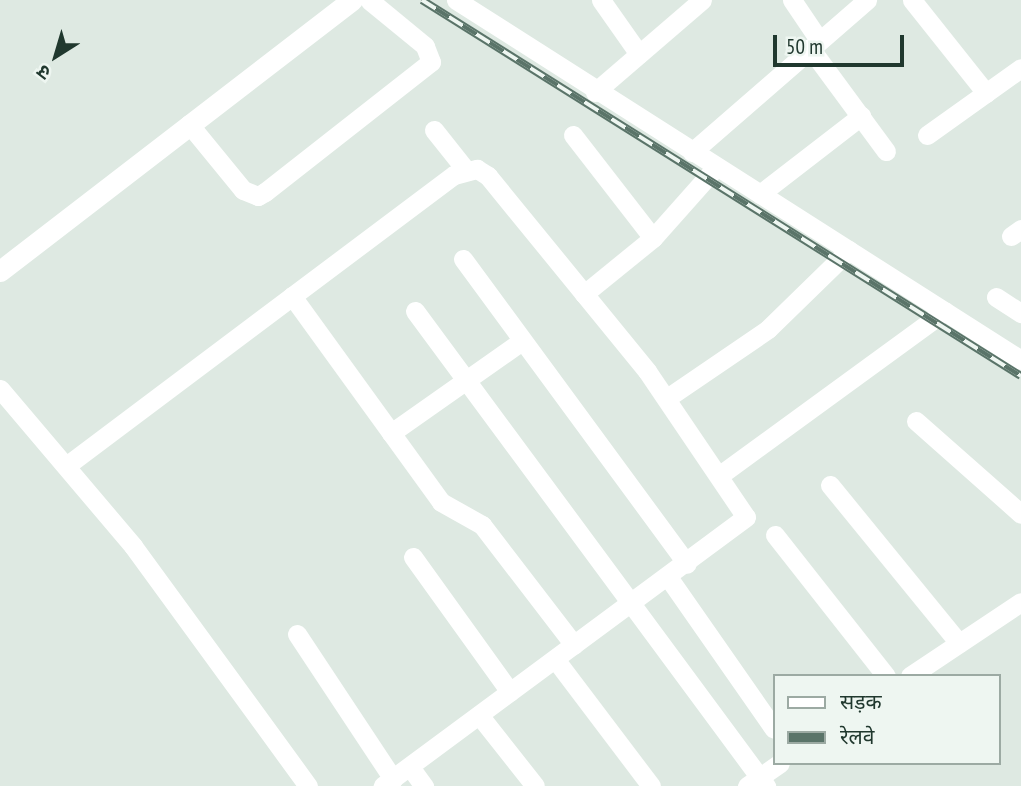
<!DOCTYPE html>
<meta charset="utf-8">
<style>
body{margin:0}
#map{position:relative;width:1021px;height:786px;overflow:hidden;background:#dee9e2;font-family:"PT Sans Narrow","Noto Sans Devanagari",sans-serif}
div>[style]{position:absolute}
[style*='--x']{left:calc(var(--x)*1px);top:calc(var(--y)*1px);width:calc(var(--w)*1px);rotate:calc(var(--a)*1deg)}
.street>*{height:19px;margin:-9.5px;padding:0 9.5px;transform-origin:9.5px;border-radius:9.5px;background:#fff}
.secondary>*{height:21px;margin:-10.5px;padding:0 10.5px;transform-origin:10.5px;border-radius:10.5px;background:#fff}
.rail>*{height:8px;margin-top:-4px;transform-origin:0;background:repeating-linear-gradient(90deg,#eef6f1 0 16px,#5a7469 0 32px);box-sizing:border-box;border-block:2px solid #5a7469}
span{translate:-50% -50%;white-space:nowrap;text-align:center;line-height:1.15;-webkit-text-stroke:5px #eef6f1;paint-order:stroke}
.legend{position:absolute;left:773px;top:674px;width:228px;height:91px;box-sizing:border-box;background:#eef6f1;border:2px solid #9caaa3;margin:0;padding:9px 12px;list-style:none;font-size:21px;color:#20382e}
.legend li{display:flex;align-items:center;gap:14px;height:35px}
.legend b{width:35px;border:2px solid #9caaa3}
.north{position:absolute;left:21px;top:21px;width:70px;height:70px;-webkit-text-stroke:5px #eef6f1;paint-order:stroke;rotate:217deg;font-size:19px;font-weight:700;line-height:28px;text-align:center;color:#20382e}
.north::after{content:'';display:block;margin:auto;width:24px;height:32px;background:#20382e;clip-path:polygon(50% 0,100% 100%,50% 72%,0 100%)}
.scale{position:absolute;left:773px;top:35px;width:131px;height:32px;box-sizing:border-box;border:4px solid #20382e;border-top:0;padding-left:9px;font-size:21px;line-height:24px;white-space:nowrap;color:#20382e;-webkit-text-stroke:5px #eef6f1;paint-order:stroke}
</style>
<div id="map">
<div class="street">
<i style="--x:456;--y:0;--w:670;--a:32.5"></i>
<i style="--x:601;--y:0;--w:66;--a:54.9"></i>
<i style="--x:792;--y:0;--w:48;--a:56"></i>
<i style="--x:912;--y:0;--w:119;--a:51.5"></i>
<i style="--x:810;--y:48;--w:128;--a:53.6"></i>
<i style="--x:595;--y:92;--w:141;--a:-40.7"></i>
<i style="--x:189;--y:124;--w:85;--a:50.7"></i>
<i style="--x:243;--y:190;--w:16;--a:22"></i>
<i style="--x:258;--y:196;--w:8;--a:-30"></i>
<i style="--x:265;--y:192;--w:211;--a:-38.1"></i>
<i style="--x:431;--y:62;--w:17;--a:-111"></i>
<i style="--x:425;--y:46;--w:72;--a:-140.6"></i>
<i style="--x:434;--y:130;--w:50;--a:51.5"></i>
<i style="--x:573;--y:135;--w:130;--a:52.2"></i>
<i style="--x:927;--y:135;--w:115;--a:-35.5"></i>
<i style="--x:692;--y:152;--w:232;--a:-41"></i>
<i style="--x:760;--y:194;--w:128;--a:-37.7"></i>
<i style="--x:1011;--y:236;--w:12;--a:-35"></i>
<i style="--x:463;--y:259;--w:378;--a:53.7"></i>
<i style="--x:584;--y:294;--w:89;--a:-39.1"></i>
<i style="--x:653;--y:238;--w:95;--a:-48.4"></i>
<i style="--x:292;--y:296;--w:254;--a:54.1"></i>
<i style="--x:441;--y:502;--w:47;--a:29.3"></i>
<i style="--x:482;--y:525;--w:151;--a:52.5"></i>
<i style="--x:996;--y:297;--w:30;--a:33"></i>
<i style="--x:415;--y:311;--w:591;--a:53.54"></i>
<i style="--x:0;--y:389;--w:206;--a:49.7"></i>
<i style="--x:133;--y:546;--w:297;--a:53.9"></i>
<i style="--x:667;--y:398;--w:122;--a:-34.3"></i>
<i style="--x:768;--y:329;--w:113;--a:-44.3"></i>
<i style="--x:916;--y:421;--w:140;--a:41.5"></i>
<i style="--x:391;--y:433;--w:160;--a:-35.1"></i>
<i style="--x:66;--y:466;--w:485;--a:-36.9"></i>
<i style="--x:454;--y:175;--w:24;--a:-15"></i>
<i style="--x:477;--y:169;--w:13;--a:32"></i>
<i style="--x:488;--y:176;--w:252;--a:50.8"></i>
<i style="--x:647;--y:371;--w:176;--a:55.9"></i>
<i style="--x:746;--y:517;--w:452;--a:143.5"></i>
<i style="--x:720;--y:475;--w:278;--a:-36.1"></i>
<i style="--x:830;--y:485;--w:204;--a:50.8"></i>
<i style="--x:775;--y:535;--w:179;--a:51.8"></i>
<i style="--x:413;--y:557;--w:166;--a:54.3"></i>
<i style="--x:668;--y:577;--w:185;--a:55.1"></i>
<i style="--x:297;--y:634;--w:174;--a:56.5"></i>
<i style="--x:555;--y:659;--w:159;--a:52.9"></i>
<i style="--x:910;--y:676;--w:133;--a:-33.7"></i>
<i style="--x:479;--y:715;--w:90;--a:51.7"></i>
<i style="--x:410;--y:767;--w:24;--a:54"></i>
<i style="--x:747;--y:786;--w:40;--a:-34.9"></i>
</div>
<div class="secondary">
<i style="--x:0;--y:271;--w:444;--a:-37.6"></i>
</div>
<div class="rail">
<i style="--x:422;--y:0;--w:707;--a:32.12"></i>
</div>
<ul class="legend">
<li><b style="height:9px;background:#fff"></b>सड़क</li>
<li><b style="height:9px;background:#5a7469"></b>रेलवे</li>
</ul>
<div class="north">उ</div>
<div class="scale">50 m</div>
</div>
